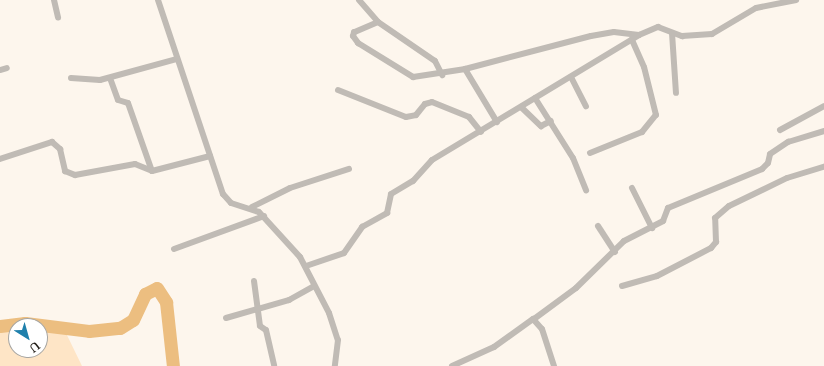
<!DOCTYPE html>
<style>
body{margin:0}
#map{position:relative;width:824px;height:366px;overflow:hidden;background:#fdf6ed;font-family:"Libre Baskerville",serif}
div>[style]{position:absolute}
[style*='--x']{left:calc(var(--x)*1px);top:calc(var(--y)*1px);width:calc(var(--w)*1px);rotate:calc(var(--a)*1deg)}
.green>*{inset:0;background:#fee5c6}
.river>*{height:13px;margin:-6.5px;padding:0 6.5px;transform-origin:6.5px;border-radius:6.5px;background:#ecbe80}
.minor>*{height:6px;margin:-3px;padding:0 3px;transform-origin:3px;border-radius:3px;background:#c0bbb5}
span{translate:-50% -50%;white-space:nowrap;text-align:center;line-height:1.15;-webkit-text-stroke:3px #fff;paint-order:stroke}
.north{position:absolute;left:8px;top:318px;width:40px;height:40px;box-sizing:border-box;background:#fff;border:1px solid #a6a5a2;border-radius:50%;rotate:143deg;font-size:11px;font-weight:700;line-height:16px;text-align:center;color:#211d17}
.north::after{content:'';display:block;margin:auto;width:14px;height:18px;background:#1f80ac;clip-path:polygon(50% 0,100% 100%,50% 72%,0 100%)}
</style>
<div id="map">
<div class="green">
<i style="clip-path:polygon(evenodd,25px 323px,64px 329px,82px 366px,0 366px,0 326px,25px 323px,16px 326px,40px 326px,40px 350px,16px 350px,16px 326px)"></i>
</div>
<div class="river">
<i style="--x:0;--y:326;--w:25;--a:-7"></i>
<i style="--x:25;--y:323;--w:64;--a:7.1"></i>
<i style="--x:89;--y:331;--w:31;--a:-6"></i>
<i style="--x:120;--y:328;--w:15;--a:-32"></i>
<i style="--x:133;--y:320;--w:29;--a:-65"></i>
<i style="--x:145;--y:294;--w:13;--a:-27"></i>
<i style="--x:157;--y:288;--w:17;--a:57"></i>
<i style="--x:166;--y:302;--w:64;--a:83.8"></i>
</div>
<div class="minor">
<i style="--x:54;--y:0;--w:18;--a:77"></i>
<i style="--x:158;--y:0;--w:205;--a:71.5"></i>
<i style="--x:223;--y:194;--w:12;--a:48"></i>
<i style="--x:231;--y:203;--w:29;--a:18"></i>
<i style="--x:259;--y:212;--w:61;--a:47.7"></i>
<i style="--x:300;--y:257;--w:63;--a:62.6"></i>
<i style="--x:329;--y:313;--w:28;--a:72"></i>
<i style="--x:338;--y:340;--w:26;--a:97"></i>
<i style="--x:359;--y:0;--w:29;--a:49"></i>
<i style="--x:378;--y:22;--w:26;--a:157"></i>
<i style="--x:354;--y:32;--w:4;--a:104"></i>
<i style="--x:353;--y:36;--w:9;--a:54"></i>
<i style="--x:358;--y:43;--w:65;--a:31.7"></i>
<i style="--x:413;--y:77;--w:53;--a:-8.7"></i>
<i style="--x:465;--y:69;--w:130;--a:-14.7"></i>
<i style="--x:591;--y:36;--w:23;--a:-10"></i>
<i style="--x:614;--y:32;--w:25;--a:7"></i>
<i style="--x:378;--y:22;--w:69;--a:34.4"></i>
<i style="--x:435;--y:61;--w:16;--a:63"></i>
<i style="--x:672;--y:33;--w:60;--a:86.2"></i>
<i style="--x:465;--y:69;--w:62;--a:58.9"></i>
<i style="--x:0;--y:70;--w:7;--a:-16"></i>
<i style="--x:571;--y:77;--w:33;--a:63"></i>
<i style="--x:71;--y:78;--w:29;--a:4"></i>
<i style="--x:100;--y:80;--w:80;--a:-15.3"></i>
<i style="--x:110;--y:78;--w:23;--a:70"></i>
<i style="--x:118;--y:100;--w:10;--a:17"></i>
<i style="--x:128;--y:103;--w:72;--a:70.6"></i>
<i style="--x:338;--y:90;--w:73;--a:21.7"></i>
<i style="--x:406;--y:117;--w:10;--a:-11"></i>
<i style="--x:416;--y:115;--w:14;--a:-51"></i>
<i style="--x:425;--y:104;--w:7;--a:-16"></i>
<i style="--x:432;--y:102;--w:40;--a:22"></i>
<i style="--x:469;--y:117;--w:19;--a:51"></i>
<i style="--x:535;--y:98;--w:71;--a:57.7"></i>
<i style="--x:573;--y:158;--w:35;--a:68"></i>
<i style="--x:521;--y:107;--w:28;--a:44"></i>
<i style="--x:541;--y:126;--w:11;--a:-27"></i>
<i style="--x:780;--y:130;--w:50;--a:-28.6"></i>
<i style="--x:590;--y:153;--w:56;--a:-22"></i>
<i style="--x:642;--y:132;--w:22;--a:-51"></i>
<i style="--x:656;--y:115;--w:49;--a:-104"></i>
<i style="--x:644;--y:67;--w:30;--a:-114"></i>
<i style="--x:0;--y:159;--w:55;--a:-18.1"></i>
<i style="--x:52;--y:142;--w:11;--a:41"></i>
<i style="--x:60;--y:149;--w:23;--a:77"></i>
<i style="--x:65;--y:171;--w:11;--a:22"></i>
<i style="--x:75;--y:175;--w:61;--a:-10.4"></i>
<i style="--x:135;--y:164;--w:18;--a:22"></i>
<i style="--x:152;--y:171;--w:60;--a:-14.5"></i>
<i style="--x:632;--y:188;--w:45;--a:63.4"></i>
<i style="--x:252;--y:207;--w:42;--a:-26.6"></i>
<i style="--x:290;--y:188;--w:62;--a:-17.9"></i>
<i style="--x:598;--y:226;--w:31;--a:57"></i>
<i style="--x:174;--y:249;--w:96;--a:-20.1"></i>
<i style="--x:306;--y:266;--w:40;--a:-18.9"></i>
<i style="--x:344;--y:253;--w:32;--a:-55"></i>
<i style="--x:362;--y:227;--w:29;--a:-29"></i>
<i style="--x:387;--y:213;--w:19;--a:-78"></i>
<i style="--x:391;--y:194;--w:26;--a:-31"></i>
<i style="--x:413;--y:181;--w:28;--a:-48"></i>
<i style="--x:432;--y:160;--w:242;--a:-31.1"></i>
<i style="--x:639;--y:35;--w:21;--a:-23"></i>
<i style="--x:658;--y:27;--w:26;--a:21"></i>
<i style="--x:682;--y:36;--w:30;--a:-4"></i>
<i style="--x:712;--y:34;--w:51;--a:-30.6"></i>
<i style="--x:756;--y:8;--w:41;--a:-11.3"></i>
<i style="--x:254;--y:281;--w:45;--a:82.4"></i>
<i style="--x:260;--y:326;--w:7;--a:34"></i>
<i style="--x:266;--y:330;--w:36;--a:77"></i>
<i style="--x:622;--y:286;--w:36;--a:-16"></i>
<i style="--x:657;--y:276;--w:61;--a:-27.4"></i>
<i style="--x:711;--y:248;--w:8;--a:-50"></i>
<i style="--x:716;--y:242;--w:24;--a:-92"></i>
<i style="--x:715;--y:218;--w:18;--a:-41"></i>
<i style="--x:729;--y:206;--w:64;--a:-25.8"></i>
<i style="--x:787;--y:178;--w:39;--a:-17"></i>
<i style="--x:226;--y:318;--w:66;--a:-15.9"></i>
<i style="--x:289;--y:300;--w:29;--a:-29"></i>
<i style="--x:534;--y:319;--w:52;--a:-36.4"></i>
<i style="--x:576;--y:288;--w:67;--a:-44.4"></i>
<i style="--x:624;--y:241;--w:44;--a:-27.1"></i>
<i style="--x:663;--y:221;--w:14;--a:-69"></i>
<i style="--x:668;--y:208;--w:102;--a:-22.5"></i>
<i style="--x:762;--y:169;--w:8;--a:-45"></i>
<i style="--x:768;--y:163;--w:9;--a:-77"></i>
<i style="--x:770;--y:154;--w:22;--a:-34"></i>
<i style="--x:788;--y:142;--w:38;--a:-17"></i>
<i style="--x:452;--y:366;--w:46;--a:-24.3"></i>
<i style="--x:494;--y:347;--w:48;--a:-35.7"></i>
<i style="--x:533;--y:319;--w:13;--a:48"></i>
<i style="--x:542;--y:329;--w:39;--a:72"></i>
</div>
<div class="north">U</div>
</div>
